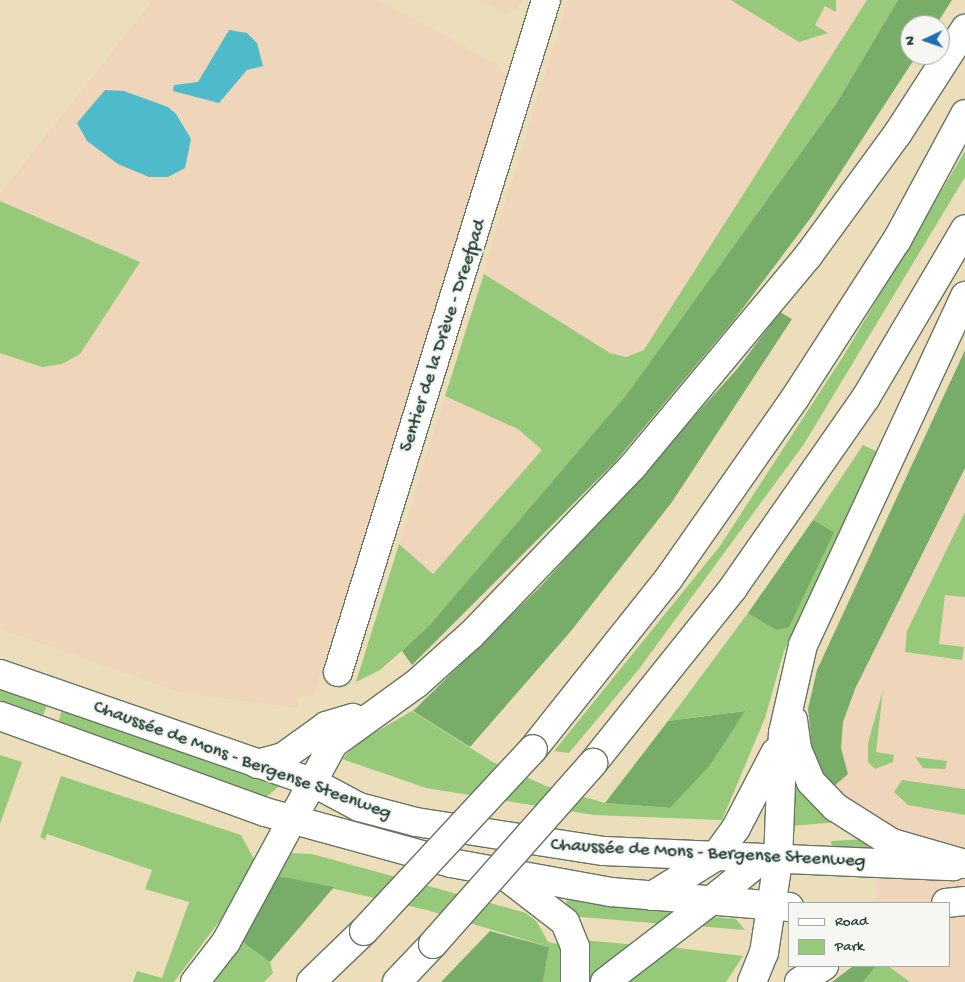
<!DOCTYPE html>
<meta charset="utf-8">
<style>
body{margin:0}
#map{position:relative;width:965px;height:982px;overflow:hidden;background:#ecdebb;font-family:"Gochi Hand",sans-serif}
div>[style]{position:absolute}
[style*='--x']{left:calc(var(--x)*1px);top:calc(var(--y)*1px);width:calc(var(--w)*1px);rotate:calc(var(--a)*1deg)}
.built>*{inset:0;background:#efd6bb}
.green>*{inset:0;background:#96c979}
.forest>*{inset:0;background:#78ad69}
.water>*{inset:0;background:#4fbbca}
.roads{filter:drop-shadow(1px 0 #677563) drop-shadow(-1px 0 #677563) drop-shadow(0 1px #677563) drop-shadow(0 -1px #677563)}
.minor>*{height:28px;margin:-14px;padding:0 14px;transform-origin:14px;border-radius:14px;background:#fff}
.major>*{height:28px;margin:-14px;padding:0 14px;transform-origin:14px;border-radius:14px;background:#fff}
.highway>*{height:28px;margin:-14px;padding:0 14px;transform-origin:14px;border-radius:14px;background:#fff}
.bridges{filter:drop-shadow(1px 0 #677563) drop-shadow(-1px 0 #677563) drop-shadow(0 1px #677563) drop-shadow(0 -1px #677563)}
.highway-bridge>*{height:28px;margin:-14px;padding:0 14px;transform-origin:14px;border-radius:14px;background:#fff}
span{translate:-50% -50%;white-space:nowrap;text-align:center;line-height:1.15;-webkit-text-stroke:4.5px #f6f6f2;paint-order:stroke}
.street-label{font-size:19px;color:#1f3d34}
.legend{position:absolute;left:788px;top:902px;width:162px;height:65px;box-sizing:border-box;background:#f6f6f2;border:1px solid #a0aca6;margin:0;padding:6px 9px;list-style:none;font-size:15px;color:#1f3d34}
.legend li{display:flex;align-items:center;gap:10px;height:25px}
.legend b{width:25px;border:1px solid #a0aca6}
.north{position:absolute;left:900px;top:15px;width:50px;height:50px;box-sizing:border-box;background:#f6f6f2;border:1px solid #a0aca6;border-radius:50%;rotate:267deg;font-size:14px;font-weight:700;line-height:20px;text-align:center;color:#1f3d34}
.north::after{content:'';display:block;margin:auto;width:18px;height:22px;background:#1f6fb2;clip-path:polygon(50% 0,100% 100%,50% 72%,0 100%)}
</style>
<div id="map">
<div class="built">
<i style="clip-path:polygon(153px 0,379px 0,495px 63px,508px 77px,314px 695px,299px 697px,297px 708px,182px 693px,0 629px,0 194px)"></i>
<i style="clip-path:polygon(478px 0,522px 0,518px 8px,506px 14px)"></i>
<i style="clip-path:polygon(568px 0,898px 0,836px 104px,627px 394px,402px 651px,356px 682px)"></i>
<i style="clip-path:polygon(965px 468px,965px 982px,863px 982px,876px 966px,949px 966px,949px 903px,877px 903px,872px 819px,830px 790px,848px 774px,841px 748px,843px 722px,855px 689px)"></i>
</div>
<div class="green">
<i style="clip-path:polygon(731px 0,836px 0,836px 12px,825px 6px,815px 25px,828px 33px,799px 42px)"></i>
<i style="clip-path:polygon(867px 0,898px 0,836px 104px,627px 394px,430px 626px,380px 670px,356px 682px,399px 544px,433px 574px,542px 450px,518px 429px,445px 396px,484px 274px,610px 353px,626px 357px,644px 350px)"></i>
<i style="clip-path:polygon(965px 151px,965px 177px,804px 444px,639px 669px,569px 753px,554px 751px,720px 546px,844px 355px)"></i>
<i style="clip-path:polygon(0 201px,140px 262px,80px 354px,62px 364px,42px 367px,0 353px)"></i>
<i style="clip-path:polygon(863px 445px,878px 452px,784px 651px,765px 718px,722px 820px,594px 815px,426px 788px,342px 759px,357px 743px,412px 711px,491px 761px,546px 786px,605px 803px,670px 808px,744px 711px,668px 721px,748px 613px,776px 630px,834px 532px,813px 520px)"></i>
<i style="clip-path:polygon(965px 512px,965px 597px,945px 595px,939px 644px,964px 647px,962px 660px,905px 652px,907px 631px)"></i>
<i style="clip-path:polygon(0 685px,47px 705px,42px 718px,0 705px)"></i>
<i style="clip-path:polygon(883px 690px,876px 752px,894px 755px,893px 762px,875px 769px,868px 762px,868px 743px)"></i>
<i style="clip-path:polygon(62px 710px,283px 783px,265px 798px,58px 723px)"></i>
<i style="clip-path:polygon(0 755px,22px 762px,0 824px)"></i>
<i style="clip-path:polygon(915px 757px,947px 761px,945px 769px,923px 768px)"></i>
<i style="clip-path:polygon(792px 774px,840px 822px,791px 826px)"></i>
<i style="clip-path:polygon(61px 776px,241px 835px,255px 861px,224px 915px,174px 982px,133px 982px,137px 971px,162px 978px,189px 902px,145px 889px,152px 870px,47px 834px,45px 840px,40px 837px)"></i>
<i style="clip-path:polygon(902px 780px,965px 789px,965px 815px,908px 805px,894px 792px)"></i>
<i style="clip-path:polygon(867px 839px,875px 848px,832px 849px,831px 841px)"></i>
<i style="clip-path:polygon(288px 853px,312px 854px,526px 913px,537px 922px,548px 942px,567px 946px,563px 982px,543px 982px,549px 947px,427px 910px,278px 876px)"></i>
<i style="clip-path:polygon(568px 896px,671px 911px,675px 914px,664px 924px,570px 916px,565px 909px)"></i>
<i style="clip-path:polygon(712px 917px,736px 919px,745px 930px,697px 926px)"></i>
<i style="clip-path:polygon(240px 940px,270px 962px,273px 973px,264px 982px,210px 982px)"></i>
<i style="clip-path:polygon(583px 940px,637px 945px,591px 982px,583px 982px)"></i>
<i style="clip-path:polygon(670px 947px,743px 956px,726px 982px,625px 982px)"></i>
<i style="clip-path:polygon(876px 966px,888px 966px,910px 982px,863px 982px)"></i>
</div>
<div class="forest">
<i style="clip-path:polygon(898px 0,952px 0,936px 25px,910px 25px,910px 55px,917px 55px,812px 216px,734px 320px,615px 462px,412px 665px,402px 651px,430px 625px,627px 394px,836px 104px)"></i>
<i style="clip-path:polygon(780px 312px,792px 319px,672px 502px,571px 631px,470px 747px,413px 711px,541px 586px,738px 368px)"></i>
<i style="clip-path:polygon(965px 350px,965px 468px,855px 689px,843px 722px,841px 748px,848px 774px,831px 789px,812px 748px,808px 709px,817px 670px)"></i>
<i style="clip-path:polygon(813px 520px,834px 532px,789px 627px,776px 630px,748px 613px)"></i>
<i style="clip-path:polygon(745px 711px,710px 765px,670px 808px,605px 803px,668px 721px)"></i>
<i style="clip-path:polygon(278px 876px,334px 887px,270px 962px,240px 940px)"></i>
<i style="clip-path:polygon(490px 931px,549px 947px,543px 982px,441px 982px)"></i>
<i style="clip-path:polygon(853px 966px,876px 966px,863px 982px,832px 982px)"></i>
</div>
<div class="water">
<i style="clip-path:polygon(229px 30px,247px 33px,257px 43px,263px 66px,247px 70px,219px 103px,173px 91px,174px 85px,198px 82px)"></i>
<i style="clip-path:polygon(105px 90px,124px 91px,168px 107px,176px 114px,191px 139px,185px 168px,168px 177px,149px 177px,118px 164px,87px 141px,77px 123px)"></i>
</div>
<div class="roads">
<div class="minor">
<i style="--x:338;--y:672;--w:703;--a:-72.8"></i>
<i style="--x:504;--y:875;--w:77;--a:37.6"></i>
<i style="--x:565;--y:922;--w:27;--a:68"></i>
<i style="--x:575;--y:947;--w:35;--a:90"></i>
<i style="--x:605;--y:982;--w:130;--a:-37.5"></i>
</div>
<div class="major">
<i style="--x:0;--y:674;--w:332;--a:19.1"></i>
<i style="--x:314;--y:783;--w:51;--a:28.1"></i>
<i style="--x:359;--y:807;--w:59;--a:14.7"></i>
<i style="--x:416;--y:822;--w:190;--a:8.8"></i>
<i style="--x:604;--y:851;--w:350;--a:2.5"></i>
<i style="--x:0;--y:716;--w:282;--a:19.9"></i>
<i style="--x:265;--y:812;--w:193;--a:15.3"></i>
<i style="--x:451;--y:863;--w:163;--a:10.3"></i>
<i style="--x:611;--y:892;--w:179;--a:4.8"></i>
<i style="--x:708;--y:903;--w:68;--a:-39.1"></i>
<i style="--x:946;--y:903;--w:19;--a:-6"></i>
<i style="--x:752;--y:982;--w:31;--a:-68"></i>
<i style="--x:764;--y:953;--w:93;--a:-81.3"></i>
<i style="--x:799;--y:982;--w:30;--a:-33"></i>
</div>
<div class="highway">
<i style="--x:793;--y:720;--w:29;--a:82"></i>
<i style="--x:797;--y:749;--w:36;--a:67"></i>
<i style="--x:811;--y:782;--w:35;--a:46"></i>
<i style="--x:835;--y:807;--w:67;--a:32.3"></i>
<i style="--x:892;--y:843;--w:76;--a:16"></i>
<i style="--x:533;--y:749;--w:218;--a:-51.5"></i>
<i style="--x:669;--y:578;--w:220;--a:-55"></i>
<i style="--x:795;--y:398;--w:188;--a:-57.2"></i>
<i style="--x:897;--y:240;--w:143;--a:-61.6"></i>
<i style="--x:593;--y:763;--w:224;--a:-51.3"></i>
<i style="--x:733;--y:588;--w:231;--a:-55.1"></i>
<i style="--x:865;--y:399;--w:197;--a:-59.5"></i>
<i style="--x:257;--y:764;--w:27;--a:-15"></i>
<i style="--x:283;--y:757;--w:53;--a:-35.8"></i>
<i style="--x:326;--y:726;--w:28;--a:-17"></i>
<i style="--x:778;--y:861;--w:128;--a:-87.8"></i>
<i style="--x:783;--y:733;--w:90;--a:-77.2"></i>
<i style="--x:803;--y:645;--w:385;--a:-65.1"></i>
<i style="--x:652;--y:896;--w:74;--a:-31.8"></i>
<i style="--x:715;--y:857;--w:36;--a:-54"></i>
<i style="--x:736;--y:828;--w:85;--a:-62.5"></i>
<i style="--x:195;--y:982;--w:51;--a:-52.2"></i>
<i style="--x:226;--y:942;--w:225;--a:-61.6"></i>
<i style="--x:333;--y:744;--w:102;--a:-35.9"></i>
<i style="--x:416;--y:684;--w:75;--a:-41.8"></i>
<i style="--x:472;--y:634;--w:233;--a:-46.2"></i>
<i style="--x:633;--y:466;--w:273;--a:-50.2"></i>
<i style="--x:808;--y:256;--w:152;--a:-53.8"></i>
<i style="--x:898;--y:133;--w:124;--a:-57.2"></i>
<i style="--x:311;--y:982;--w:74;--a:-43.9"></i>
<i style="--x:397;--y:982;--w:52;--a:-46.5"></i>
</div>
</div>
<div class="bridges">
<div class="highway-bridge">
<i style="--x:364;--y:931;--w:248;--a:-47.1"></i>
<i style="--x:433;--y:944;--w:242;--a:-48.5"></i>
</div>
</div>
<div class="street-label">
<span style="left:444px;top:336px;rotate:-72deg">Sentier de la Drève - Dreefpad</span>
<span style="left:242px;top:761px;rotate:20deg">Chaussée de Mons - Bergense Steenweg</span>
<span style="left:708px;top:854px;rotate:3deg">Chaussée de Mons - Bergense Steenweg</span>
</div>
<ul class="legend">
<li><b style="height:6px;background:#fff"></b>Road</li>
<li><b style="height:14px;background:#96c979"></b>Park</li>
</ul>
<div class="north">N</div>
</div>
